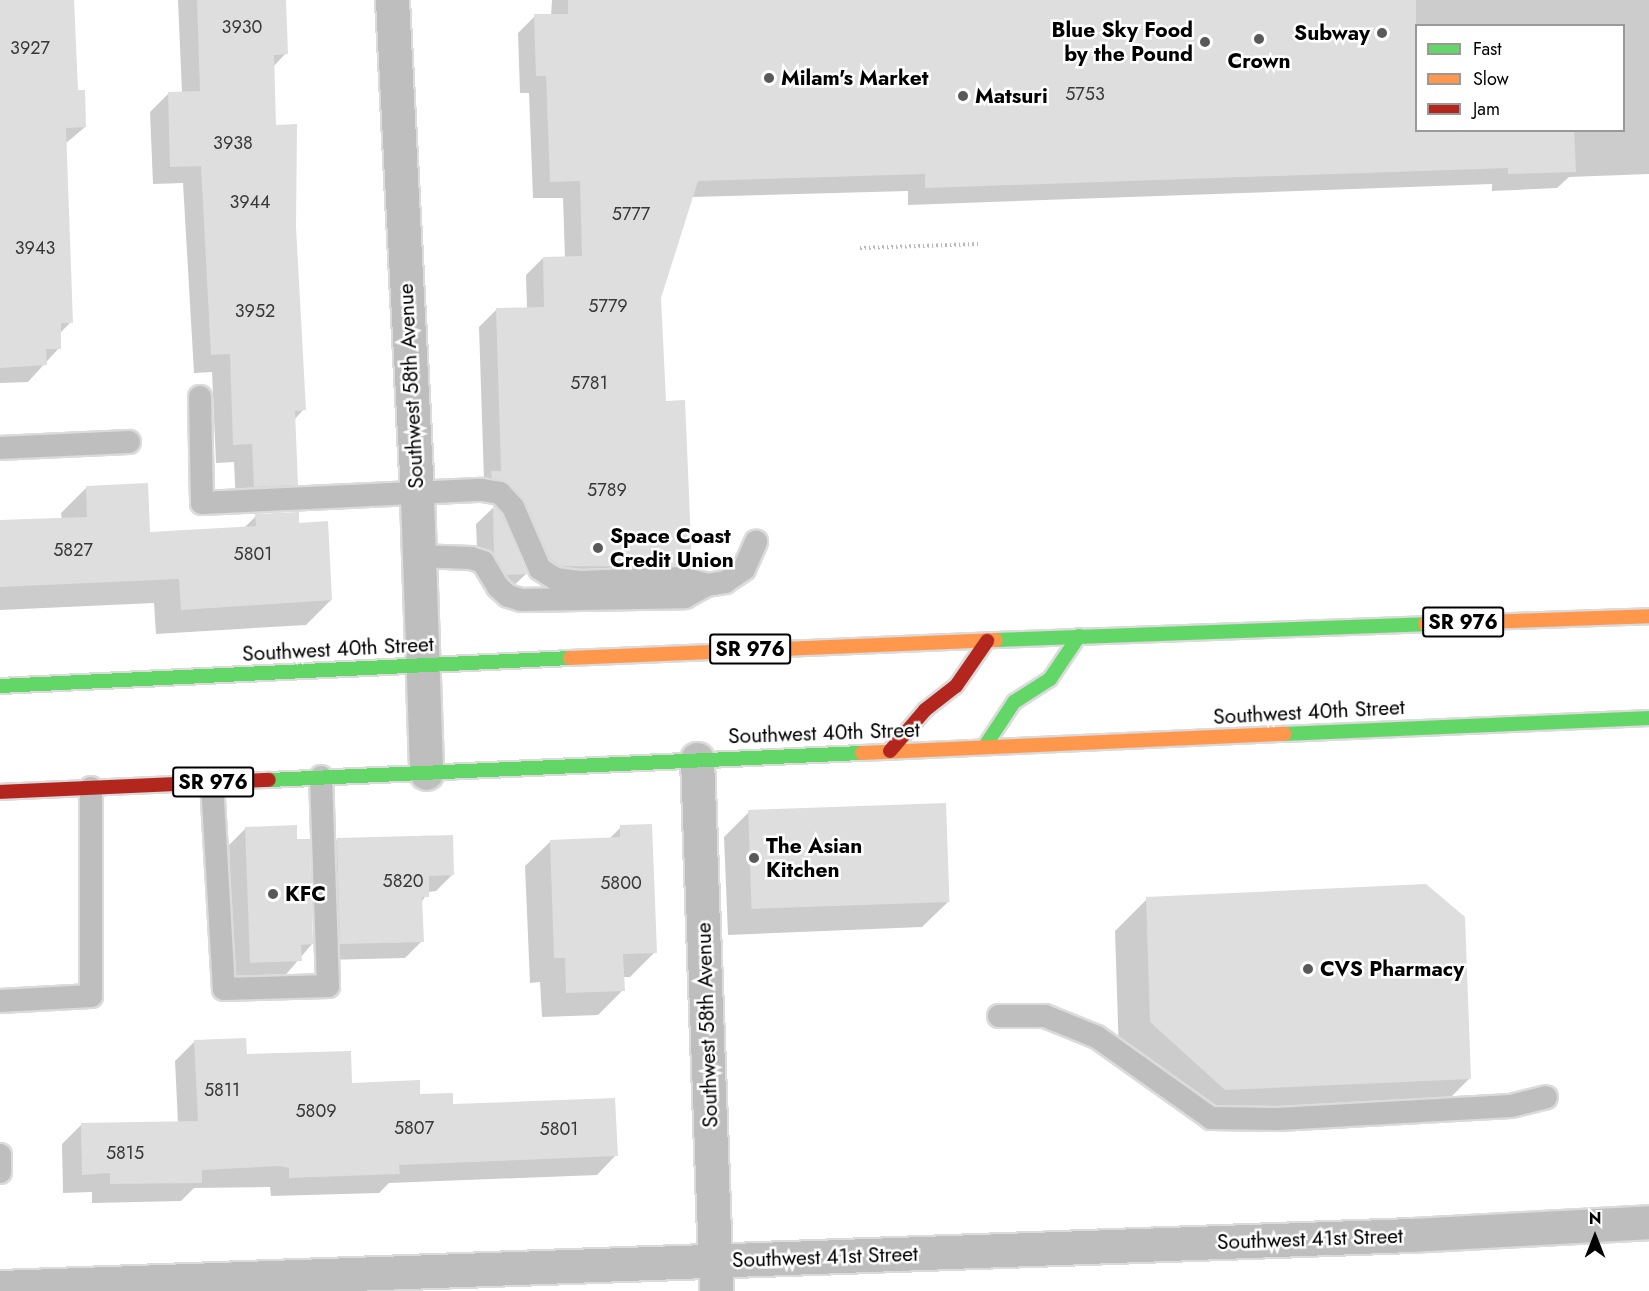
<!DOCTYPE html>
<style>
body{margin:0}
#map{position:relative;width:1649px;height:1291px;overflow:hidden;background:#fff;font-family:Jost,sans-serif}
div>[style]{position:absolute}
[style*='--x']{left:calc(var(--x)*1px);top:calc(var(--y)*1px);width:calc(var(--w)*1px);rotate:calc(var(--a)*1deg)}
.shadow>*{inset:0;background:#0003}
.building>*{inset:0;background:#dedede;transform-origin:0 0}
.path>*{height:4px;margin-top:-2px;transform-origin:0;background:repeating-linear-gradient(90deg,#b9b9b9 0 1.5px,transparent 0 4.5px)}
.roads{filter:drop-shadow(2px 0 #dbdbdb) drop-shadow(-2px 0 #dbdbdb) drop-shadow(0 2px #dbdbdb) drop-shadow(0 -2px #dbdbdb)}
.lane>*{height:22px;margin:-11px;padding:0 11px;transform-origin:11px;border-radius:11px;background:#bebebe}
.street>*{height:33px;margin:-16.5px;padding:0 16.5px;transform-origin:16.5px;border-radius:16.5px;background:#bebebe}
.fast>*{height:14px;margin:-7px;padding:0 7px;transform-origin:7px;border-radius:7px;background:#63d668}
.slow>*{height:14px;margin:-7px;padding:0 7px;transform-origin:7px;border-radius:7px;background:#ff974d}
.jam>*{height:14px;margin:-7px;padding:0 7px;transform-origin:7px;border-radius:7px;background:#b3261e}
.dots>*{width:16px;height:16px;translate:-50% -50%;box-sizing:border-box;border:3px solid #fff;border-radius:50%}
span{translate:-50% -50%;white-space:nowrap;text-align:center;line-height:1.15;-webkit-text-stroke:5px #fff;paint-order:stroke}
.number-label{font-size:18px;color:#383838}
.number-label span{-webkit-text-stroke-width:0}
.shield-label span{padding:2px 4px;background:#fff;border:2px solid;border-radius:4px;-webkit-text-stroke-width:0}
.shield-label{font-size:20px;color:#000;font-weight:700}
.poi-label{font-size:21px;color:#000;font-weight:700}
.right{translate:-100% -50%;text-align:right}
.left{translate:0 -50%;text-align:left}
.street-label{font-size:21px;color:#000}
.legend{position:absolute;left:1415px;top:24px;width:210px;height:108px;box-sizing:border-box;background:#fff;border:2px solid #999;margin:0;padding:8px 10px;list-style:none;font-size:18px;color:#000}
.legend li{display:flex;align-items:center;gap:12px;height:30px}
.legend b{width:30px;border:2px solid #999}
.north{position:absolute;left:1565px;top:1207px;width:60px;height:60px;-webkit-text-stroke:4px #fff;paint-order:stroke;rotate:0deg;font-size:16px;font-weight:700;line-height:24px;text-align:center;color:#000}
.north::after{content:'';display:block;margin:auto;width:21px;height:27px;background:#000;clip-path:polygon(50% 0,100% 100%,50% 72%,0 100%)}
</style>
<div id="map">
<div class="shadow">
<i style="clip-path:polygon(0 0,73px 0,76px 92px,85px 127px,65px 144px,71px 322px,59px 334px,59px 348px,28px 382px,0 383px)"></i>
<i style="clip-path:polygon(178px 0,285px 0,286px 53px,273px 67px,275px 126px,295px 227px,304px 409px,294px 420px,296px 484px,278px 503px,236px 505px,234px 462px,216px 463px,212px 372px,194px 373px,183px 183px,153px 184px,150px 112px,168px 94px,182px 93px)"></i>
<i style="clip-path:polygon(evenodd,552px 0,1649px 0,1649px 174px,1569px 177px,1557px 188px,1492px 191px,1492px 184px,908px 205px,908px 191px,692px 197px,660px 297px,664px 403px,690px 566px,673px 583px,543px 582px,484px 480px,479px 327px,496px 310px,527px 309px,526px 275px,543px 258px,565px 258px,563px 198px,533px 198px,529px 93px,520px 93px,518px 33px,535px 16px,551px 16px,552px 0,1416px 26px,1624px 26px,1624px 130px,1416px 130px,1416px 26px)"></i>
<i style="clip-path:polygon(86px 488px,149px 534px,244px 528px,256px 516px,298px 525px,331px 600px,306px 625px,156px 634px,154px 603px,0 610px,0 522px,62px 520px,61px 513px)"></i>
<i style="clip-path:polygon(493px 508px,500px 515px,526px 574px,509px 590px,478px 572px,476px 524px)"></i>
<i style="clip-path:polygon(749px 812px,948px 902px,922px 927px,728px 935px,724px 837px)"></i>
<i style="clip-path:polygon(621px 827px,655px 952px,630px 977px,623px 977px,623px 990px,598px 1015px,542px 1017px,540px 982px,530px 983px,525px 866px,551px 841px,609px 839px)"></i>
<i style="clip-path:polygon(246px 828px,296px 841px,312px 944px,283px 978px,234px 980px,229px 845px)"></i>
<i style="clip-path:polygon(337px 840px,453px 874px,436px 891px,428px 892px,421px 903px,422px 941px,405px 958px,324px 960px,320px 857px)"></i>
<i style="clip-path:polygon(1147px 899px,1470px 1078px,1438px 1110px,1193px 1121px,1119px 1054px,1115px 931px)"></i>
<i style="clip-path:polygon(194px 1042px,351px 1084px,419px 1096px,616px 1155px,597px 1175px,389px 1183px,379px 1193px,271px 1196px,270px 1187px,194px 1188px,181px 1201px,92px 1203px,92px 1192px,63px 1193px,62px 1144px,81px 1125px,178px 1123px,175px 1061px)"></i>
</div>
<div class="building">
<i style="clip-path:polygon(0 0,74px 0,78px 90px,85px 90px,86px 127px,66px 128px,73px 323px,61px 323px,61px 349px,46px 349px,47px 365px,0 368px)"></i>
<i style="clip-path:polygon(197px 0,286px 0,288px 54px,274px 55px,276px 125px,297px 124px,296px 227px,306px 410px,295px 411px,298px 485px,254px 487px,252px 444px,233px 445px,230px 354px,211px 355px,201px 166px,170px 167px,168px 92px,200px 91px)"></i>
<i style="clip-path:polygon(568px 0,1416px 0,1416px 130px,1574px 130px,1576px 172px,1508px 174px,1508px 168px,925px 188px,925px 174px,698px 181px,661px 298px,666px 401px,685px 400px,692px 567px,561px 566px,551px 560px,523px 498px,509px 483px,492px 478px,491px 471px,501px 471px,496px 308px,544px 307px,543px 257px,582px 256px,580px 181px,550px 182px,546px 76px,536px 76px,534px 14px,568px 14px)"></i>
<i style="clip-path:polygon(148px 483px,150px 532px,256px 526px,255px 514px,299px 512px,299px 523px,328px 521px,332px 600px,181px 610px,179px 579px,0 587px,0 520px,87px 517px,86px 486px)"></i>
<i style="clip-path:polygon(493px 506px,502px 514px,527px 574px,506px 575px,494px 555px)"></i>
<i style="left:946px;top:803px;width:99px;height:198px;rotate:88deg"></i>
<i style="clip-path:polygon(652px 824px,657px 953px,623px 954px,625px 991px,566px 993px,565px 958px,554px 958px,550px 840px,620px 837px,620px 825px)"></i>
<i style="clip-path:polygon(297px 825px,297px 839px,310px 839px,313px 944px,301px 945px,302px 961px,250px 963px,245px 827px)"></i>
<i style="clip-path:polygon(453px 835px,454px 875px,429px 876px,429px 897px,422px 897px,424px 942px,340px 944px,337px 838px)"></i>
<i style="clip-path:polygon(1426px 884px,1465px 917px,1471px 1079px,1225px 1090px,1150px 1022px,1146px 897px)"></i>
<i style="clip-path:polygon(246px 1038px,247px 1054px,351px 1051px,352px 1083px,420px 1080px,420px 1094px,453px 1093px,453px 1104px,615px 1098px,618px 1156px,399px 1165px,400px 1174px,289px 1178px,289px 1168px,280px 1166px,202px 1170px,202px 1183px,110px 1184px,110px 1173px,82px 1175px,81px 1123px,198px 1121px,194px 1040px)"></i>
</div>
<div class="path">
<i style="--x:860;--y:248;--w:120;--a:-1.9"></i>
</div>
<div class="roads">
<div class="lane">
<i style="--x:200;--y:397;--w:106;--a:88.9"></i>
<i style="--x:202;--y:503;--w:280;--a:-2.7"></i>
<i style="--x:482;--y:490;--w:18;--a:9"></i>
<i style="--x:500;--y:493;--w:19;--a:47"></i>
<i style="--x:513;--y:507;--w:68;--a:66.5"></i>
<i style="--x:540;--y:569;--w:19;--a:32"></i>
<i style="--x:556;--y:579;--w:24;--a:7"></i>
<i style="--x:580;--y:582;--w:103;--a:-2.2"></i>
<i style="--x:683;--y:578;--w:25;--a:16"></i>
<i style="--x:0;--y:448;--w:129;--a:-2.7"></i>
<i style="--x:418;--y:556;--w:53;--a:2.2"></i>
<i style="--x:471;--y:558;--w:13;--a:18"></i>
<i style="--x:483;--y:562;--w:29;--a:59"></i>
<i style="--x:498;--y:587;--w:13;--a:42"></i>
<i style="--x:508;--y:596;--w:14;--a:17"></i>
<i style="--x:521;--y:600;--w:164;--a:-1"></i>
<i style="--x:685;--y:597;--w:25;--a:-29"></i>
<i style="--x:707;--y:585;--w:18;--a:-9"></i>
<i style="--x:725;--y:582;--w:23;--a:-34"></i>
<i style="--x:744;--y:569;--w:30;--a:-66"></i>
<i style="--x:212;--y:782;--w:207;--a:86.7"></i>
<i style="--x:224;--y:989;--w:104;--a:-1.7"></i>
<i style="--x:328;--y:986;--w:209;--a:-91.9"></i>
<i style="--x:0;--y:1001;--w:91;--a:-3.1"></i>
<i style="--x:91;--y:996;--w:208;--a:-90"></i>
<i style="--x:999;--y:1016;--w:46;--a:0"></i>
<i style="--x:1045;--y:1016;--w:56;--a:22"></i>
<i style="--x:1097;--y:1037;--w:140;--a:35.4"></i>
<i style="--x:1211;--y:1118;--w:67;--a:0.9"></i>
<i style="--x:1278;--y:1119;--w:233;--a:-3.2"></i>
<i style="--x:1511;--y:1106;--w:36;--a:-14"></i>
<i style="--x:0;--y:1155;--w:17;--a:90"></i>
</div>
<div class="street">
<i style="--x:392;--y:0;--w:497;--a:87.1"></i>
<i style="--x:417;--y:496;--w:277;--a:88.1"></i>
<i style="--x:697;--y:759;--w:532;--a:87.95"></i>
<i style="--x:0;--y:1287;--w:1412;--a:-2.11"></i>
<i style="--x:1411;--y:1235;--w:238;--a:-3.1"></i>
</div>
<div class="fast">
<i style="--x:996;--y:640;--w:429;--a:-2.1"></i>
<i style="--x:0;--y:686;--w:571;--a:-2.81"></i>
<i style="--x:1285;--y:734;--w:364;--a:-2.5"></i>
<i style="--x:985;--y:746;--w:53;--a:-56.6"></i>
<i style="--x:1014;--y:702;--w:43;--a:-32.6"></i>
<i style="--x:1050;--y:679;--w:52;--a:-56"></i>
<i style="--x:269;--y:780;--w:594;--a:-2.61"></i>
</div>
<div class="slow">
<i style="--x:1425;--y:624;--w:224;--a:-2"></i>
<i style="--x:570;--y:658;--w:426;--a:-2.4"></i>
<i style="--x:862;--y:753;--w:423;--a:-2.6"></i>
</div>
<div class="jam">
<i style="--x:890;--y:751;--w:54;--a:-49.5"></i>
<i style="--x:925;--y:710;--w:39;--a:-38"></i>
<i style="--x:956;--y:686;--w:55;--a:-55.4"></i>
<i style="--x:0;--y:792;--w:269;--a:-2.6"></i>
</div>
</div>
<div class="dots">
<i style="left:1382px;top:33px;background:#595959"></i>
<i style="left:1259px;top:39px;background:#595959"></i>
<i style="left:1205px;top:42px;background:#595959"></i>
<i style="left:769px;top:78px;background:#595959"></i>
<i style="left:963px;top:96px;background:#595959"></i>
<i style="left:598px;top:548px;background:#595959"></i>
<i style="left:754px;top:858px;background:#595959"></i>
<i style="left:273px;top:894px;background:#595959"></i>
<i style="left:1308px;top:969px;background:#595959"></i>
</div>
<div class="number-label">
<span style="left:242px;top:27px">3930</span>
<span style="left:30px;top:48px">3927</span>
<span style="left:1085px;top:94px">5753</span>
<span style="left:233px;top:143px">3938</span>
<span style="left:250px;top:202px">3944</span>
<span style="left:631px;top:214px">5777</span>
<span style="left:35px;top:248px">3943</span>
<span style="left:608px;top:306px">5779</span>
<span style="left:255px;top:311px">3952</span>
<span style="left:589px;top:383px">5781</span>
<span style="left:607px;top:490px">5789</span>
<span style="left:73px;top:550px">5827</span>
<span style="left:253px;top:554px">5801</span>
<span style="left:403px;top:881px">5820</span>
<span style="left:621px;top:883px">5800</span>
<span style="left:222px;top:1090px">5811</span>
<span style="left:316px;top:1111px">5809</span>
<span style="left:414px;top:1128px">5807</span>
<span style="left:559px;top:1129px">5801</span>
<span style="left:125px;top:1153px">5815</span>
</div>
<div class="shield-label">
<span style="left:1463px;top:622px">SR 976</span>
<span style="left:750px;top:649px">SR 976</span>
<span style="left:213px;top:782px">SR 976</span>
</div>
<div class="poi-label">
<span class="right" style="left:1193px;top:42px">Blue Sky Food<br>by the Pound</span>
<span class="right" style="left:1370px;top:33px">Subway</span>
<span style="left:1259px;top:61px">Crown</span>
<span class="left" style="left:781px;top:78px">Milam's Market</span>
<span class="left" style="left:975px;top:96px">Matsuri</span>
<span class="left" style="left:610px;top:548px">Space Coast<br>Credit Union</span>
<span class="left" style="left:766px;top:858px">The Asian<br>Kitchen</span>
<span class="left" style="left:285px;top:894px">KFC</span>
<span class="left" style="left:1320px;top:969px">CVS Pharmacy</span>
</div>
<div class="street-label">
<span style="left:411px;top:386px;rotate:-93deg">Southwest 58th Avenue</span>
<span style="left:338px;top:649px;rotate:-3deg">Southwest 40th Street</span>
<span style="left:1309px;top:712px;rotate:-3deg">Southwest 40th Street</span>
<span style="left:824px;top:733px;rotate:-2deg">Southwest 40th Street</span>
<span style="left:707px;top:1025px;rotate:-92deg">Southwest 58th Avenue</span>
<span style="left:1310px;top:1239px;rotate:-2deg">Southwest 41st Street</span>
<span style="left:825px;top:1257px;rotate:-2deg">Southwest 41st Street</span>
</div>
<ul class="legend">
<li><b style="height:8px;background:#63d668"></b>Fast</li>
<li><b style="height:8px;background:#ff974d"></b>Slow</li>
<li><b style="height:8px;background:#b3261e"></b>Jam</li>
</ul>
<div class="north">N</div>
</div>
